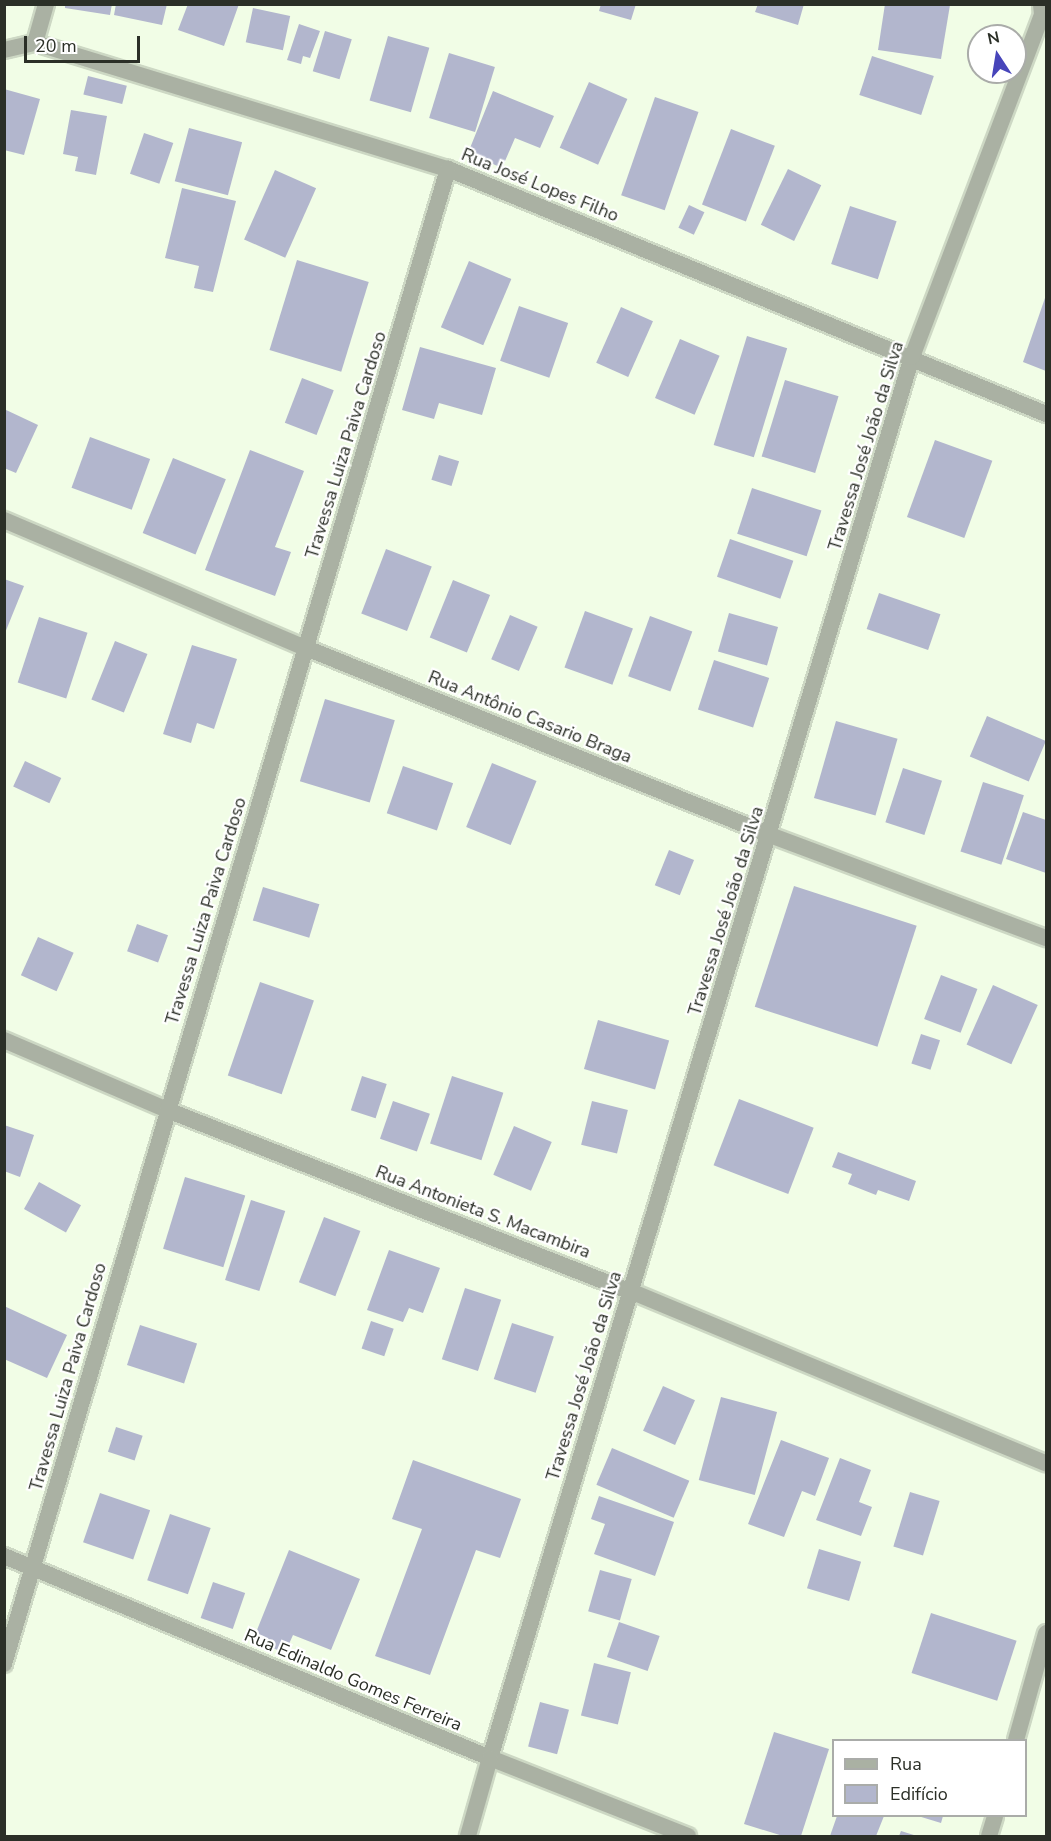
<!DOCTYPE html>
<meta charset="utf-8">
<style>
body{margin:0}
#map{position:relative;width:1051px;height:1841px;overflow:hidden;background:#f1fde6;font-family:"Nunito Sans",sans-serif}
div>[style]{position:absolute}
[style*='--x']{left:calc(var(--x)*1px);top:calc(var(--y)*1px);width:calc(var(--w)*1px);rotate:calc(var(--a)*1deg)}
.building>*{inset:0;background:#b2b6cd;transform-origin:0 0}
.roads{filter:drop-shadow(2px 0 #cdd8c4) drop-shadow(-2px 0 #cdd8c4) drop-shadow(0 2px #cdd8c4) drop-shadow(0 -2px #cdd8c4)}
.minor>*{height:16px;margin:-8px;padding:0 8px;transform-origin:8px;border-radius:8px;background:#aab1a3}
.tertiary>*{height:16px;margin:-8px;padding:0 8px;transform-origin:8px;border-radius:8px;background:#aab1a3}
span{translate:-50% -50%;white-space:nowrap;text-align:center;line-height:1.15;-webkit-text-stroke:4.5px #fff;paint-order:stroke}
.street-label{font-size:18px;color:#2b2f27}
.frame{position:absolute;inset:0;border:6px solid #2b2f27;pointer-events:none}
.legend{position:absolute;left:832px;top:1739px;width:195px;height:78px;box-sizing:border-box;background:#fff;border:2px solid #aaaca9;margin:0;padding:8px 10px;list-style:none;font-size:18px;color:#2b2f27}
.legend li{display:flex;align-items:center;gap:12px;height:30px}
.legend b{width:30px;border:2px solid #aaaca9}
.north{position:absolute;left:967px;top:24px;width:60px;height:60px;box-sizing:border-box;background:#fff;border:2px solid #aaaca9;border-radius:50%;rotate:348deg;font-size:16px;font-weight:700;line-height:24px;text-align:center;color:#2b2f27}
.north::after{content:'';display:block;margin:auto;width:21px;height:27px;background:#4745ba;clip-path:polygon(50% 0,100% 100%,50% 72%,0 100%)}
.scale{position:absolute;left:24px;top:36px;width:116px;height:27px;box-sizing:border-box;border:3px solid #2b2f27;border-top:0;padding-left:8px;font-size:18px;line-height:21px;white-space:nowrap;color:#2b2f27;-webkit-text-stroke:4px #fff;paint-order:stroke}
</style>
<div id="map">
<div class="building">
<i style="clip-path:polygon(65px 4px,112px 4px,110px 15px,65px 8px)"></i>
<i style="clip-path:polygon(116px 4px,167px 4px,162px 25px,114px 15px)"></i>
<i style="clip-path:polygon(188px 4px,239px 4px,224px 46px,178px 30px)"></i>
<i style="clip-path:polygon(601px 4px,636px 4px,631px 20px,599px 11px)"></i>
<i style="clip-path:polygon(758px 4px,804px 4px,798px 25px,755px 12px)"></i>
<i style="clip-path:polygon(885px 4px,950px 5px,941px 59px,878px 50px)"></i>
<i style="left:253px;top:8px;width:38px;height:35px;rotate:12deg"></i>
<i style="clip-path:polygon(299px 24px,320px 31px,310px 58px,303px 56px,301px 64px,287px 60px)"></i>
<i style="left:325px;top:31px;width:28px;height:42px;rotate:17deg"></i>
<i style="left:388px;top:36px;width:43px;height:67px;rotate:16deg"></i>
<i style="left:449px;top:53px;width:48px;height:68px;rotate:17deg"></i>
<i style="left:872px;top:56px;width:65px;height:41px;rotate:18deg"></i>
<i style="left:88px;top:76px;width:40px;height:19px;rotate:14deg"></i>
<i style="left:589px;top:82px;width:42px;height:72px;rotate:24deg"></i>
<i style="clip-path:polygon(4px 89px,40px 99px,24px 155px,4px 150px)"></i>
<i style="clip-path:polygon(493px 91px,554px 116px,540px 148px,515px 138px,502px 168px,468px 153px)"></i>
<i style="left:655px;top:97px;width:46px;height:104px;rotate:19deg"></i>
<i style="clip-path:polygon(71px 110px,107px 116px,96px 175px,75px 171px,78px 157px,63px 154px)"></i>
<i style="left:189px;top:128px;width:55px;height:55px;rotate:15deg"></i>
<i style="left:731px;top:129px;width:47px;height:81px;rotate:21deg"></i>
<i style="left:144px;top:133px;width:31px;height:43px;rotate:19deg"></i>
<i style="left:788px;top:169px;width:37px;height:62px;rotate:26deg"></i>
<i style="left:275px;top:170px;width:45px;height:76px;rotate:24deg"></i>
<i style="clip-path:polygon(182px 188px,236px 201px,213px 292px,194px 288px,199px 266px,165px 258px)"></i>
<i style="left:689px;top:205px;width:17px;height:25px;rotate:25deg"></i>
<i style="left:850px;top:206px;width:49px;height:61px;rotate:18deg"></i>
<i style="left:297px;top:260px;width:75px;height:94px;rotate:17deg"></i>
<i style="left:469px;top:261px;width:46px;height:72px;rotate:23deg"></i>
<i style="clip-path:polygon(1046px 295px,1046px 371px,1023px 362px)"></i>
<i style="left:519px;top:306px;width:52px;height:58px;rotate:19deg"></i>
<i style="left:621px;top:307px;width:35px;height:61px;rotate:24deg"></i>
<i style="left:747px;top:336px;width:42px;height:114px;rotate:17deg"></i>
<i style="left:680px;top:339px;width:43px;height:64px;rotate:23deg"></i>
<i style="clip-path:polygon(420px 347px,496px 368px,482px 415px,439px 403px,434px 419px,402px 410px)"></i>
<i style="left:302px;top:378px;width:34px;height:48px;rotate:21deg"></i>
<i style="left:785px;top:380px;width:56px;height:80px;rotate:17deg"></i>
<i style="clip-path:polygon(4px 409px,38px 425px,16px 473px,4px 468px)"></i>
<i style="left:90px;top:437px;width:64px;height:54px;rotate:20deg"></i>
<i style="left:935px;top:440px;width:61px;height:82px;rotate:20deg"></i>
<i style="clip-path:polygon(250px 450px,304px 471px,275px 547px,291px 552px,275px 596px,205px 570px)"></i>
<i style="left:439px;top:455px;width:21px;height:26px;rotate:17deg"></i>
<i style="left:173px;top:458px;width:57px;height:81px;rotate:22deg"></i>
<i style="left:752px;top:488px;width:73px;height:48px;rotate:18deg"></i>
<i style="left:730px;top:539px;width:67px;height:40px;rotate:19deg"></i>
<i style="left:386px;top:549px;width:49px;height:69px;rotate:21deg"></i>
<i style="clip-path:polygon(4px 579px,24px 586px,5px 633px,4px 633px)"></i>
<i style="left:453px;top:580px;width:40px;height:62px;rotate:22deg"></i>
<i style="left:879px;top:593px;width:65px;height:38px;rotate:19deg"></i>
<i style="left:585px;top:611px;width:51px;height:60px;rotate:20deg"></i>
<i style="left:729px;top:613px;width:51px;height:40px;rotate:16deg"></i>
<i style="left:510px;top:615px;width:30px;height:48px;rotate:23deg"></i>
<i style="left:650px;top:616px;width:45px;height:64px;rotate:20deg"></i>
<i style="left:39px;top:617px;width:51px;height:69px;rotate:18deg"></i>
<i style="left:115px;top:641px;width:35px;height:63px;rotate:22deg"></i>
<i style="clip-path:polygon(192px 645px,237px 659px,214px 729px,197px 723px,191px 743px,163px 734px)"></i>
<i style="left:714px;top:660px;width:58px;height:52px;rotate:18deg"></i>
<i style="left:325px;top:699px;width:73px;height:86px;rotate:17deg"></i>
<i style="left:987px;top:716px;width:64px;height:44px;rotate:23deg"></i>
<i style="left:836px;top:721px;width:64px;height:80px;rotate:16deg"></i>
<i style="left:25px;top:761px;width:40px;height:28px;rotate:25deg"></i>
<i style="left:492px;top:763px;width:48px;height:69px;rotate:22deg"></i>
<i style="left:403px;top:766px;width:53px;height:50px;rotate:19deg"></i>
<i style="left:903px;top:768px;width:41px;height:57px;rotate:18deg"></i>
<i style="left:983px;top:782px;width:43px;height:73px;rotate:18deg"></i>
<i style="clip-path:polygon(1023px 812px,1046px 820px,1046px 873px,1006px 859px)"></i>
<i style="left:669px;top:850px;width:27px;height:38px;rotate:22deg"></i>
<i style="left:794px;top:886px;width:129px;height:127px;rotate:18deg"></i>
<i style="left:263px;top:887px;width:59px;height:35px;rotate:17deg"></i>
<i style="left:137px;top:924px;width:33px;height:29px;rotate:20deg"></i>
<i style="left:38px;top:937px;width:39px;height:42px;rotate:24deg"></i>
<i style="left:941px;top:975px;width:39px;height:47px;rotate:21deg"></i>
<i style="left:260px;top:982px;width:57px;height:99px;rotate:19deg"></i>
<i style="left:993px;top:985px;width:49px;height:65px;rotate:24deg"></i>
<i style="left:598px;top:1020px;width:74px;height:51px;rotate:16deg"></i>
<i style="left:921px;top:1034px;width:20px;height:31px;rotate:18deg"></i>
<i style="left:362px;top:1076px;width:26px;height:36px;rotate:18deg"></i>
<i style="left:452px;top:1076px;width:54px;height:71px;rotate:18deg"></i>
<i style="left:739px;top:1099px;width:80px;height:71px;rotate:21deg"></i>
<i style="left:393px;top:1101px;width:39px;height:40px;rotate:19deg"></i>
<i style="left:592px;top:1101px;width:37px;height:45px;rotate:14deg"></i>
<i style="clip-path:polygon(4px 1125px,34px 1135px,20px 1177px,4px 1171px)"></i>
<i style="left:514px;top:1126px;width:41px;height:53px;rotate:23deg"></i>
<i style="clip-path:polygon(838px 1152px,916px 1181px,909px 1201px,878px 1190px,876px 1195px,848px 1184px,852px 1174px,832px 1167px)"></i>
<i style="left:185px;top:1177px;width:63px;height:75px;rotate:17deg"></i>
<i style="left:39px;top:1182px;width:48px;height:31px;rotate:29deg"></i>
<i style="left:251px;top:1200px;width:36px;height:84px;rotate:18deg"></i>
<i style="left:324px;top:1217px;width:39px;height:70px;rotate:21deg"></i>
<i style="clip-path:polygon(389px 1250px,440px 1268px,423px 1313px,409px 1308px,403px 1322px,367px 1310px)"></i>
<i style="left:465px;top:1288px;width:38px;height:75px;rotate:18deg"></i>
<i style="clip-path:polygon(4px 1306px,67px 1335px,47px 1378px,4px 1359px)"></i>
<i style="left:371px;top:1321px;width:24px;height:29px;rotate:19deg"></i>
<i style="left:512px;top:1323px;width:44px;height:59px;rotate:18deg"></i>
<i style="left:140px;top:1325px;width:60px;height:42px;rotate:18deg"></i>
<i style="left:663px;top:1386px;width:35px;height:49px;rotate:24deg"></i>
<i style="left:721px;top:1397px;width:58px;height:86px;rotate:15deg"></i>
<i style="left:116px;top:1427px;width:28px;height:26px;rotate:18deg"></i>
<i style="clip-path:polygon(781px 1440px,829px 1458px,815px 1496px,802px 1491px,784px 1537px,748px 1524px)"></i>
<i style="left:612px;top:1448px;width:84px;height:40px;rotate:23deg"></i>
<i style="clip-path:polygon(840px 1458px,871px 1470px,859px 1502px,872px 1507px,861px 1536px,816px 1520px)"></i>
<i style="clip-path:polygon(413px 1460px,521px 1499px,500px 1558px,476px 1550px,430px 1675px,375px 1656px,422px 1529px,392px 1519px)"></i>
<i style="left:910px;top:1492px;width:31px;height:57px;rotate:17deg"></i>
<i style="left:100px;top:1493px;width:53px;height:52px;rotate:19deg"></i>
<i style="clip-path:polygon(599px 1496px,674px 1522px,655px 1576px,594px 1554px,605px 1524px,591px 1519px)"></i>
<i style="left:170px;top:1514px;width:43px;height:70px;rotate:19deg"></i>
<i style="left:819px;top:1549px;width:44px;height:41px;rotate:17deg"></i>
<i style="clip-path:polygon(289px 1550px,360px 1579px,331px 1650px,293px 1635px,285px 1653px,253px 1640px)"></i>
<i style="left:600px;top:1570px;width:33px;height:43px;rotate:16deg"></i>
<i style="left:213px;top:1582px;width:34px;height:38px;rotate:19deg"></i>
<i style="left:931px;top:1613px;width:90px;height:63px;rotate:18deg"></i>
<i style="left:619px;top:1622px;width:43px;height:37px;rotate:19deg"></i>
<i style="left:594px;top:1663px;width:38px;height:54px;rotate:14deg"></i>
<i style="left:540px;top:1702px;width:30px;height:46px;rotate:15deg"></i>
<i style="clip-path:polygon(774px 1732px,829px 1749px,801px 1836px,783px 1836px,744px 1824px)"></i>
<i style="clip-path:polygon(837px 1816px,884px 1816px,876px 1836px,830px 1836px)"></i>
<i style="clip-path:polygon(918px 1816px,943px 1816px,941px 1823px)"></i>
<i style="clip-path:polygon(901px 1831px,917px 1836px,899px 1836px)"></i>
</div>
<div class="roads">
<div class="minor">
<i style="--x:35;--y:43;--w:41;--a:-74.2"></i>
<i style="--x:4;--y:50;--w:32;--a:-13"></i>
<i style="--x:35;--y:43;--w:432;--a:17"></i>
<i style="--x:448;--y:169;--w:646;--a:22.28"></i>
<i style="--x:4;--y:520;--w:328;--a:23"></i>
<i style="--x:306;--y:648;--w:500;--a:21.95"></i>
<i style="--x:770;--y:835;--w:295;--a:20.5"></i>
<i style="--x:4;--y:1040;--w:177;--a:23.2"></i>
<i style="--x:167;--y:1110;--w:497;--a:21.4"></i>
<i style="--x:630;--y:1291;--w:450;--a:22.5"></i>
<i style="--x:4;--y:1664;--w:1560;--a:-73.46"></i>
<i style="--x:1016;--y:1740;--w:111;--a:-74.3"></i>
<i style="--x:688;--y:1836;--w:213;--a:-158.5"></i>
<i style="--x:490;--y:1758;--w:1463;--a:-73.24"></i>
<i style="--x:912;--y:357;--w:367;--a:-69.2"></i>
<i style="--x:1042;--y:14;--w:10;--a:-96"></i>
<i style="--x:989;--y:1836;--w:21;--a:-73"></i>
</div>
<div class="tertiary">
<i style="--x:4;--y:1556;--w:526;--a:22.57"></i>
<i style="--x:490;--y:1758;--w:81;--a:105.8"></i>
</div>
</div>
<div class="street-label">
<span style="left:540px;top:185px;rotate:22deg">Rua José Lopes Filho</span>
<span style="left:346px;top:445px;rotate:-73deg">Travessa Luiza Paiva Cardoso</span>
<span style="left:866px;top:446px;rotate:-73deg">Travessa José João da Silva</span>
<span style="left:530px;top:717px;rotate:22deg">Rua Antônio Casario Braga</span>
<span style="left:206px;top:911px;rotate:-73deg">Travessa Luiza Paiva Cardoso</span>
<span style="left:726px;top:911px;rotate:-73deg">Travessa José João da Silva</span>
<span style="left:483px;top:1212px;rotate:21deg">Rua Antonieta S. Macambira</span>
<span style="left:584px;top:1376px;rotate:-73deg">Travessa José João da Silva</span>
<span style="left:68px;top:1377px;rotate:-74deg">Travessa Luiza Paiva Cardoso</span>
<span style="left:353px;top:1680px;rotate:23deg">Rua Edinaldo Gomes Ferreira</span>
</div>
<div class="frame"></div>
<ul class="legend">
<li><b style="height:8px;background:#aab1a3"></b>Rua</li>
<li><b style="height:16px;background:#b2b6cd"></b>Edifício</li>
</ul>
<div class="north">N</div>
<div class="scale">20 m</div>
</div>
